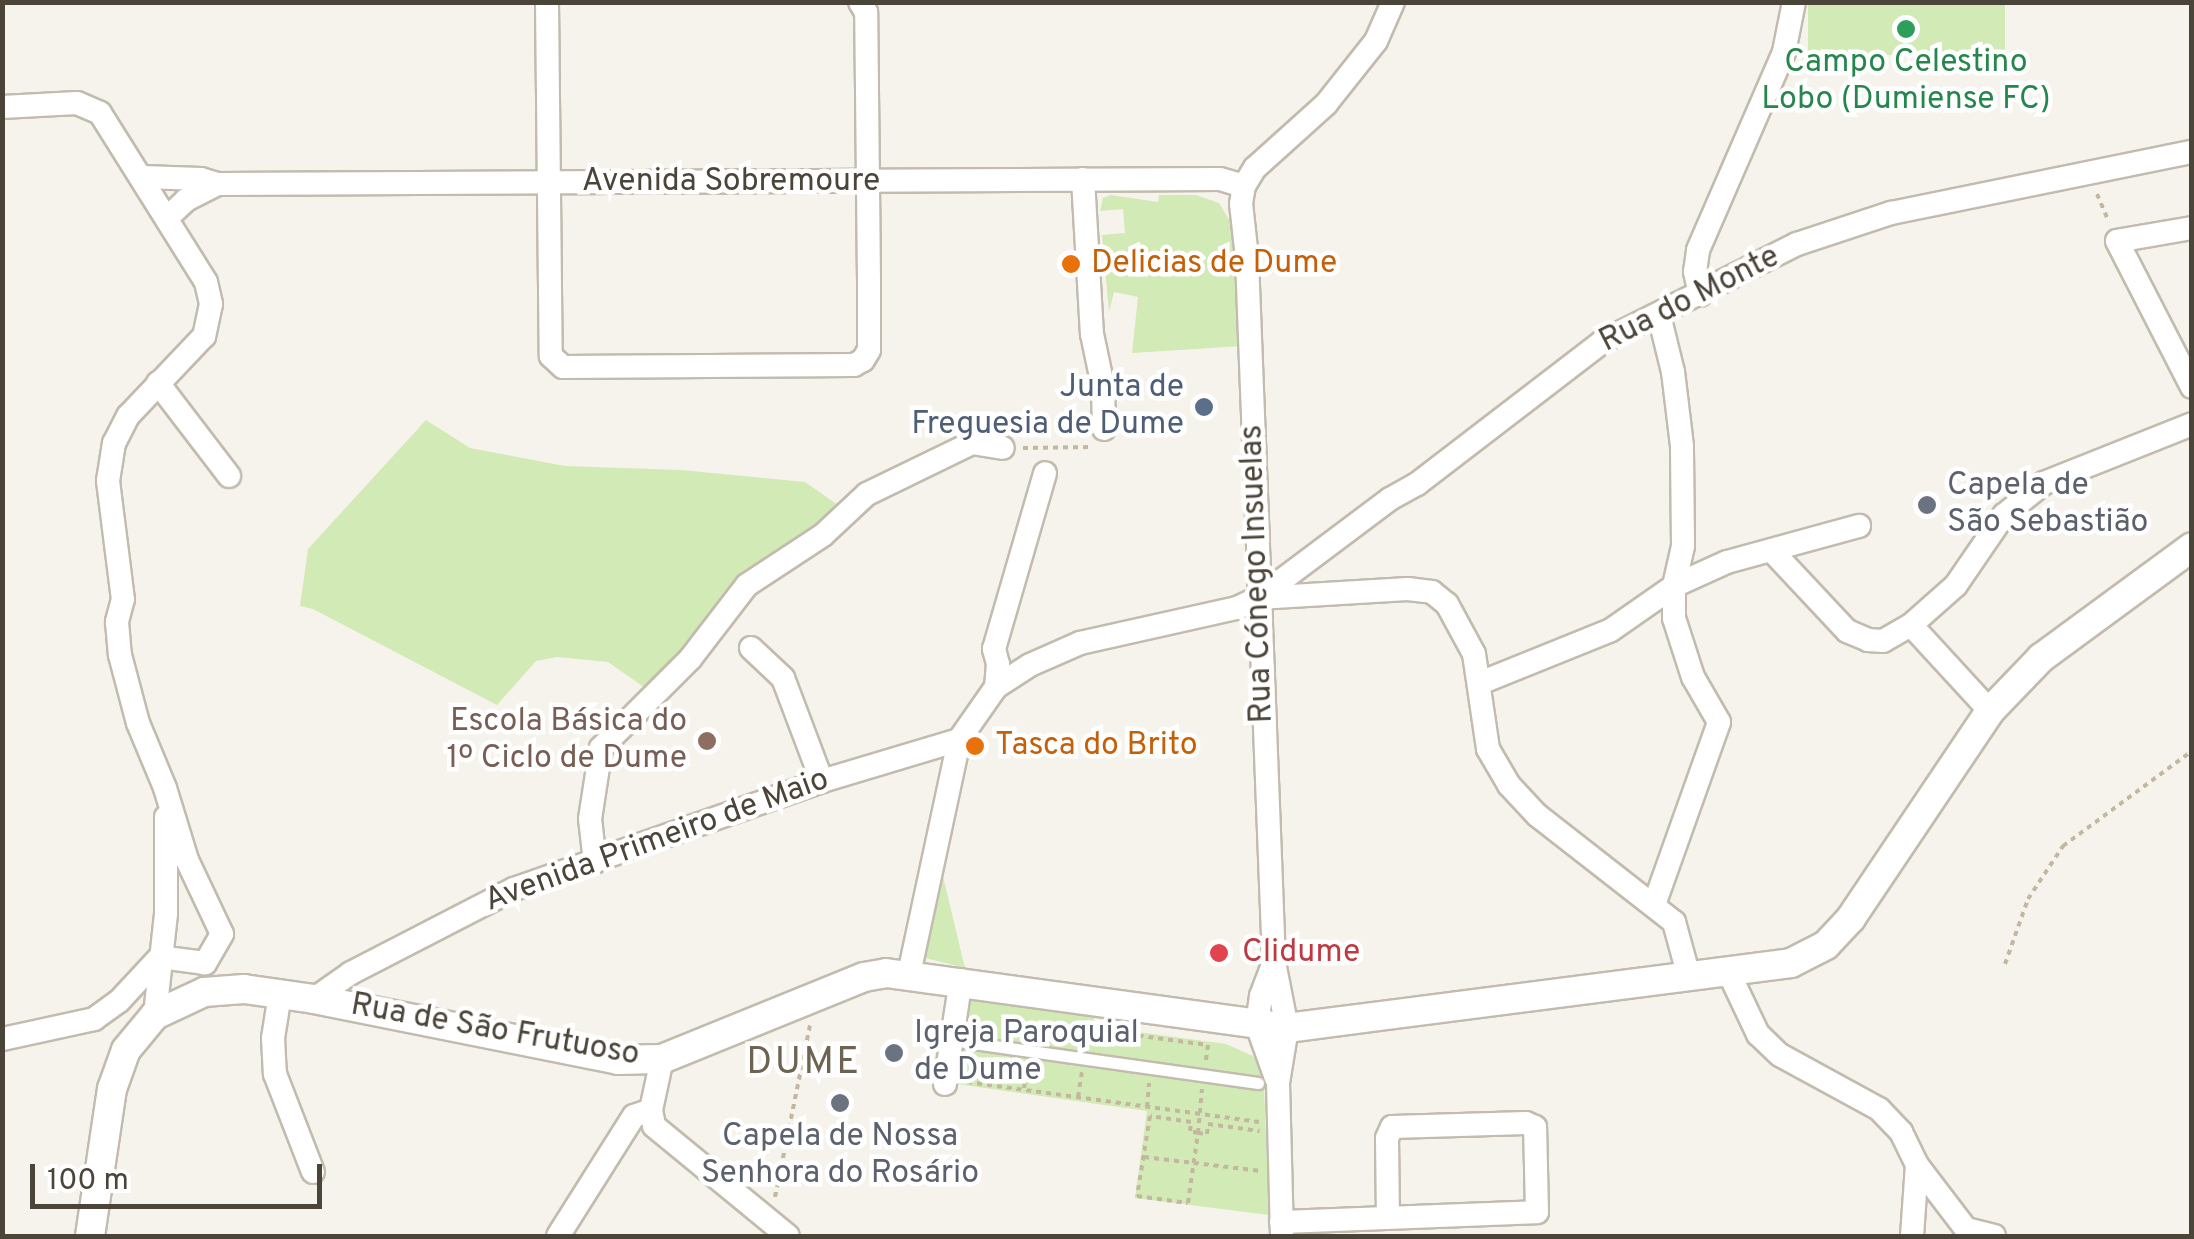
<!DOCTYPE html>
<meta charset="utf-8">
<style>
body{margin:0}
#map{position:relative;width:2194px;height:1239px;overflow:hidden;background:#f6f3ec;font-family:Overpass,sans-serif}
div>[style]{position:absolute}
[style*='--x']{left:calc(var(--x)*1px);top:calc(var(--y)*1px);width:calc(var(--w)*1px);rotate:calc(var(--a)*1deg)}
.green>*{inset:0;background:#d2eab5;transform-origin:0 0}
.path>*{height:4px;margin-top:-2px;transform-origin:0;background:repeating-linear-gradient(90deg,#c4b79f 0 5px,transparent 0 10px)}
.roads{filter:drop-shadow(2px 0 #c2bbae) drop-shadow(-2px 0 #c2bbae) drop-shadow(0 2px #c2bbae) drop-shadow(0 -2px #c2bbae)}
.service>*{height:11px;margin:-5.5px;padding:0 5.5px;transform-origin:5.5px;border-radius:5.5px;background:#fff}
.minor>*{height:22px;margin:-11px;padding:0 11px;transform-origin:11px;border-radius:11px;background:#fff}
.tertiary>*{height:28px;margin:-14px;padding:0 14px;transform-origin:14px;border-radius:14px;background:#fff}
.dots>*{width:28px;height:28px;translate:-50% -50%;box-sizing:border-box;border:5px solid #fff;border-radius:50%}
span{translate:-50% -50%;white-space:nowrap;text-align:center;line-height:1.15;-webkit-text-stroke:9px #fff;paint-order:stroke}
.leisure-label{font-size:32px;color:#27864d}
.street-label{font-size:32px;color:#4b4439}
.food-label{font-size:32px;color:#c56008}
.left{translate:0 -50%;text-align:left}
.service-label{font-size:32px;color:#4e5e75}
.right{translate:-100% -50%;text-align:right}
.worship-label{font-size:32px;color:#5b616d}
.education-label{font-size:32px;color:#785e54}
.health-label{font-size:32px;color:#be3a42}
.quarter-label{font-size:38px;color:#6e6250;letter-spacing:2.5px}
.frame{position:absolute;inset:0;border:5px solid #4b4439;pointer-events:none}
.scale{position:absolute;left:30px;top:1164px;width:292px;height:45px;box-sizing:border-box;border:5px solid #4b4439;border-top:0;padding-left:12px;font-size:30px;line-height:35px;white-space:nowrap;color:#4b4439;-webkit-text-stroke:8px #fff;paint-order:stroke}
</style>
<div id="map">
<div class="green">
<i style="left:1808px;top:3px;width:197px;height:52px"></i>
<i style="clip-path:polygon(1111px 195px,1158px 202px,1159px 195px,1196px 195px,1219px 203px,1234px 228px,1243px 346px,1132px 353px,1138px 297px,1114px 292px,1109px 312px,1102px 235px,1125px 233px,1123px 209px,1100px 211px,1103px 198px)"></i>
<i style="clip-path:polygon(426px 420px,470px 448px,565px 466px,681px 470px,805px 482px,845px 510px,648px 690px,608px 662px,557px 657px,536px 661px,497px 705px,313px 609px,300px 606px,308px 549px)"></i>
<i style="clip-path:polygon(935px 843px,965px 968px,913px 955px)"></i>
<i style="clip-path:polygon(972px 996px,1094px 1014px,1094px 1026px,1226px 1044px,1253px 1056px,1262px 1072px,1264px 1086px,1269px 1215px,1135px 1198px,1147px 1111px,957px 1084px)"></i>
</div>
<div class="path">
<i style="--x:2097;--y:194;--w:30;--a:67"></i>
<i style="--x:1023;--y:448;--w:70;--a:-0.8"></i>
<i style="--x:2005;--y:964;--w:69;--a:-70.5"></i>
<i style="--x:2028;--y:899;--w:64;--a:-56.6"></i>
<i style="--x:2063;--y:846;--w:160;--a:-36.4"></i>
<i style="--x:1089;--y:1029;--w:120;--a:7.7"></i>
<i style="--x:1208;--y:1045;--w:15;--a:98"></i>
<i style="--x:1031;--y:1039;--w:20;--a:-81"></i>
<i style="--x:1086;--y:1043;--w:20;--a:-81"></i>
<i style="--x:967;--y:1082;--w:295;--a:7.8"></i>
<i style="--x:1024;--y:1088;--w:25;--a:-81"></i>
<i style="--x:1078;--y:1097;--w:25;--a:-81"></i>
<i style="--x:1147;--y:1107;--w:24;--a:-85"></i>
<i style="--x:1198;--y:1133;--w:8;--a:-166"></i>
<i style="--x:1190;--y:1131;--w:9;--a:-84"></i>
<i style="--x:1191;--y:1122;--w:41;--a:-171.7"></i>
<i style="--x:1150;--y:1116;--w:81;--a:99.2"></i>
<i style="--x:1137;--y:1196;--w:51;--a:7.8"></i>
<i style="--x:1188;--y:1203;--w:71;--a:-81.9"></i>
<i style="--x:1198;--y:1133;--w:44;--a:-84.8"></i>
<i style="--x:1198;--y:1133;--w:9;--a:6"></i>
<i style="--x:1207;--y:1134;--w:10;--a:-84"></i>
<i style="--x:1208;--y:1124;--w:52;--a:7.7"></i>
<i style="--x:1144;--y:1157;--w:118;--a:6.8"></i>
<i style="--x:775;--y:1197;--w:176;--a:-78.5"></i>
</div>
<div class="roads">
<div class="service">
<i style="--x:952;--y:1040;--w:309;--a:8"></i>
</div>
<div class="minor">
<i style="--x:547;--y:2;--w:354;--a:89.4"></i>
<i style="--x:551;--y:356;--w:16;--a:43"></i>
<i style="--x:563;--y:367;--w:291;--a:-0.4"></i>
<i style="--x:854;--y:365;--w:10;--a:-29"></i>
<i style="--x:863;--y:360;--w:12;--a:-59"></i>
<i style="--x:869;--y:350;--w:69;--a:-90"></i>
<i style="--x:869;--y:281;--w:269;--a:-90.6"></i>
<i style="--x:866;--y:12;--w:12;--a:-121"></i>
<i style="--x:2;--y:107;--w:75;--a:-3.1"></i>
<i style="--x:77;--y:103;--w:25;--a:23"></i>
<i style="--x:100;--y:113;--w:199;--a:57.9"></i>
<i style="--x:206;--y:282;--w:23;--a:77"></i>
<i style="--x:211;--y:304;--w:33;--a:102"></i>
<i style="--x:204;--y:336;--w:110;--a:133.5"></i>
<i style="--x:128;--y:416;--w:30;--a:117"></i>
<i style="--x:114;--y:443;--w:38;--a:99"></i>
<i style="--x:108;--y:481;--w:119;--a:82.8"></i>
<i style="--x:123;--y:599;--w:24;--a:105"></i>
<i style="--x:117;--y:622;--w:33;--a:85"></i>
<i style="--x:120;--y:655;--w:70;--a:75.2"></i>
<i style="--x:138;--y:723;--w:70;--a:67.4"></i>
<i style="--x:165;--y:788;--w:75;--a:73"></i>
<i style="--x:187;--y:860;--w:82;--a:64.7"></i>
<i style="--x:222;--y:934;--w:34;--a:120"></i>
<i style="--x:205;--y:963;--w:45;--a:-172.4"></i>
<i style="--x:160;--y:957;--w:60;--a:133"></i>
<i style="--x:119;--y:1001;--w:31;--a:144"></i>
<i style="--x:94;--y:1019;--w:94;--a:167.7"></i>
<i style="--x:142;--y:177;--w:59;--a:1.9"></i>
<i style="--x:201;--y:179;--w:17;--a:17"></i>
<i style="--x:217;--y:184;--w:1003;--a:-0.29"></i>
<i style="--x:1220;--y:179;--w:25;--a:16"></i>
<i style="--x:1083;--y:179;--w:155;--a:86.7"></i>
<i style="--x:1092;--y:334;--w:53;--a:78.1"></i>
<i style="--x:1103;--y:386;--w:43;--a:88.7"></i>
<i style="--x:168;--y:217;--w:25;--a:-43"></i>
<i style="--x:186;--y:200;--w:35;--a:-27"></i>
<i style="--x:2192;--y:228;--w:76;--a:170.2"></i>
<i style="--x:2117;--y:241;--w:164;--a:62.8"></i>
<i style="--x:1700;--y:295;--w:24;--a:-102"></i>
<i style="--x:1695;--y:272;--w:22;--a:-82"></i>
<i style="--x:1698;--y:250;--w:216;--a:-66.5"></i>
<i style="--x:1784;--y:52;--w:51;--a:-78.7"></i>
<i style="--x:158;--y:383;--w:117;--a:52.6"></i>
<i style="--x:1773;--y:552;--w:108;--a:46.9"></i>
<i style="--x:1847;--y:631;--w:23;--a:23"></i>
<i style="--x:1868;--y:640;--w:15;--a:4"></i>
<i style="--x:1883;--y:641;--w:32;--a:-30"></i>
<i style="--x:1911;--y:625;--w:60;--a:-41.6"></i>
<i style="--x:1956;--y:585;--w:85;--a:-55.6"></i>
<i style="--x:2004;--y:515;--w:51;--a:-38.7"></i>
<i style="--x:2044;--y:483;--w:159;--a:-21.7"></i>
<i style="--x:1258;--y:598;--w:150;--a:-3.4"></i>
<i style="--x:1408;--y:589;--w:24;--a:7"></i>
<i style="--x:1432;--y:592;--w:19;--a:39"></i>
<i style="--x:1447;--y:604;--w:57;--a:61.6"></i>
<i style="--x:1474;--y:654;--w:96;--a:81.6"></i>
<i style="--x:1488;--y:749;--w:42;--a:59.7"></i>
<i style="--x:1509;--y:785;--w:41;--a:47"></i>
<i style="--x:1537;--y:815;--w:174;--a:38"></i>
<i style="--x:1674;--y:922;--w:57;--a:74.7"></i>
<i style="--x:1911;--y:625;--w:117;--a:47.4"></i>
<i style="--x:751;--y:648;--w:44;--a:43.2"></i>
<i style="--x:783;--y:678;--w:110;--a:69.3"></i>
<i style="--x:1480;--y:683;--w:141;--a:-22"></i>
<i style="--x:1611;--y:630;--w:77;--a:-34.9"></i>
<i style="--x:1674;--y:586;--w:58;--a:-24.4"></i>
<i style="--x:1727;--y:562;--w:137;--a:-15.3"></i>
<i style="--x:996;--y:687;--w:23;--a:-85"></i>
<i style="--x:998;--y:664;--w:16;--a:-105"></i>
<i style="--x:994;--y:649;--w:183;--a:-73.8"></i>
<i style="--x:595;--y:862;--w:43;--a:-96.6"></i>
<i style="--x:590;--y:819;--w:72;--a:-81.2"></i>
<i style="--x:601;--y:748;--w:126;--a:-45"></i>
<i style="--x:690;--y:659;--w:93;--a:-52.4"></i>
<i style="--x:747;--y:585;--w:91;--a:-33.3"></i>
<i style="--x:823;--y:535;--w:60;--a:-43"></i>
<i style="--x:867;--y:494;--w:117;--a:-25.9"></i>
<i style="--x:972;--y:443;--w:31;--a:9"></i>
<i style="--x:1655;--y:902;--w:191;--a:-70.4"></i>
<i style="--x:1719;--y:722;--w:52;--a:-120"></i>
<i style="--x:1693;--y:677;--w:62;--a:-107.9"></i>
<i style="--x:1674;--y:618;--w:32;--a:-90"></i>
<i style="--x:1674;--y:586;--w:41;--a:-77.3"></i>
<i style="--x:1683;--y:546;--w:100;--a:-90.6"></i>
<i style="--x:1682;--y:446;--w:75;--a:-96.9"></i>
<i style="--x:1673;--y:372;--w:59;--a:-103.8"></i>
<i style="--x:1274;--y:962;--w:36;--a:111"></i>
<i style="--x:1261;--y:996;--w:29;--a:98"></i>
<i style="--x:1257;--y:1025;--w:56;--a:70.3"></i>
<i style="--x:1729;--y:973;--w:68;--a:64.6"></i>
<i style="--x:1758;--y:1034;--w:30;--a:44"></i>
<i style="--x:1780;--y:1055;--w:113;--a:28.6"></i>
<i style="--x:1879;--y:1109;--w:32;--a:46"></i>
<i style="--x:1901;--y:1132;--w:37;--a:64"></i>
<i style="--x:1917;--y:1165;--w:81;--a:52.6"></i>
<i style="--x:1966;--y:1229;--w:29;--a:14"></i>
<i style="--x:909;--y:974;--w:239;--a:-77.9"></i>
<i style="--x:959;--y:740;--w:65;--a:-55.1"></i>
<i style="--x:996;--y:687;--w:40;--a:-32.9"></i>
<i style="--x:1030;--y:665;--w:55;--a:-23.7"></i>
<i style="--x:1080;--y:643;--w:161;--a:-12.6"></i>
<i style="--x:1237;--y:608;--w:23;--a:-25"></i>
<i style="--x:1258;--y:598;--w:165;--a:-36.9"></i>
<i style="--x:1390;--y:499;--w:31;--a:-29"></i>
<i style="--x:1417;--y:484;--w:233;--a:-37.5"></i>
<i style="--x:1602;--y:342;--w:218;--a:-26.7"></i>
<i style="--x:1797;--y:244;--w:99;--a:-18.3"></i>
<i style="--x:1891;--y:213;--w:307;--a:-11.5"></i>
<i style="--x:280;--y:994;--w:45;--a:99"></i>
<i style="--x:273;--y:1038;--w:36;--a:87"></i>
<i style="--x:275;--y:1074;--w:105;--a:68.8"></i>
<i style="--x:314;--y:999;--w:45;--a:-35.1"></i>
<i style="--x:351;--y:973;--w:183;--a:-27.3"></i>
<i style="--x:514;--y:889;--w:326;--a:-19.3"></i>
<i style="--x:822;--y:781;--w:143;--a:-16.7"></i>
<i style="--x:155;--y:1015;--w:102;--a:-83.8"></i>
<i style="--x:166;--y:914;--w:97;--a:-90"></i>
<i style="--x:662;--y:1059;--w:52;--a:102.2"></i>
<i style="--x:651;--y:1110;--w:16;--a:79"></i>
<i style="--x:654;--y:1126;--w:173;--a:39.4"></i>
<i style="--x:945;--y:1084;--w:105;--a:-81.3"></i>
<i style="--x:1281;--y:1222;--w:256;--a:-2.2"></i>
<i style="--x:1537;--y:1212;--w:85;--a:-91.3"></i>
<i style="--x:1535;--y:1127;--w:10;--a:-156"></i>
<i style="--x:1526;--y:1123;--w:134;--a:178.3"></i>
<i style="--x:1392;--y:1127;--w:12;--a:114"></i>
<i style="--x:1387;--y:1138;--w:78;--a:89.3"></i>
<i style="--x:558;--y:1236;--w:142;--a:-57.7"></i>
<i style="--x:634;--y:1116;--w:18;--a:-19"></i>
<i style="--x:1282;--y:1236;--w:153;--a:-91.5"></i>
<i style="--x:1278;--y:1083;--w:56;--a:-80.7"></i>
<i style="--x:1287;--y:1028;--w:67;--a:-101.1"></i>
<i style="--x:1274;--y:962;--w:705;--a:-92.2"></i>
<i style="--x:1247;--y:258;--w:54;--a:-96.3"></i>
<i style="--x:1241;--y:204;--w:18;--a:-81"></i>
<i style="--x:1244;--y:186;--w:21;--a:-59"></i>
<i style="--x:1255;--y:168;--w:96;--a:-42"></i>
<i style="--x:1326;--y:104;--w:80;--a:-51.6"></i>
<i style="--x:1376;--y:41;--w:43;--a:-66.4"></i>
<i style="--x:1912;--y:1236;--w:71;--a:-86"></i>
</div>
<div class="tertiary">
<i style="--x:90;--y:1236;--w:149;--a:-81.5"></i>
<i style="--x:112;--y:1089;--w:41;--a:-70.3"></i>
<i style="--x:126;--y:1050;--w:45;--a:-50.4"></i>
<i style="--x:155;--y:1015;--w:54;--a:-25.1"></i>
<i style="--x:204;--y:992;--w:40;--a:-4.3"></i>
<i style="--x:244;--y:989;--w:71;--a:8.1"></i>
<i style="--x:314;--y:999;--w:310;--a:11.3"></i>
<i style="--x:618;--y:1060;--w:44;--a:-1.3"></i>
<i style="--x:662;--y:1059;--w:218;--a:-22.1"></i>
<i style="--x:864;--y:977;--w:22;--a:-10"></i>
<i style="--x:886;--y:973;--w:405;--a:7.8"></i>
<i style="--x:1287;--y:1028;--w:508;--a:-7.35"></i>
<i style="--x:1791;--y:963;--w:39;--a:-27"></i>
<i style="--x:1826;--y:945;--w:37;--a:-47"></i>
<i style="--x:1851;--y:918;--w:249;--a:-56.1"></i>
<i style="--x:1990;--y:711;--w:74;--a:-46.1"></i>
<i style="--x:2041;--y:658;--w:187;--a:-36.3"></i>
</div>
</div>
<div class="dots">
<i style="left:1906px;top:29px;background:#2e9e5b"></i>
<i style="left:1071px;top:264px;background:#e8710a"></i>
<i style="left:1204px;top:407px;background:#5c6f8a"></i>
<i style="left:1927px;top:505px;background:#6b7280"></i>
<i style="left:707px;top:741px;background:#8d6e63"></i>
<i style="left:975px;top:746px;background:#e8710a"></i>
<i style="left:1219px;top:953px;background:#e0444e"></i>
<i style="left:894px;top:1053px;background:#6b7280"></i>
<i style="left:840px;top:1103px;background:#6b7280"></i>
</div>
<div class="leisure-label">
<span style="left:1906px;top:82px">Campo Celestino<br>Lobo (Dumiense FC)</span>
</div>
<div class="street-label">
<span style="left:731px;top:182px">Avenida Sobremoure</span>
<span style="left:1690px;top:300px;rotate:-27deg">Rua do Monte</span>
<span style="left:1258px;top:574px;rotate:-92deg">Rua Cónego Insuelas</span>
<span style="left:657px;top:841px;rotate:-20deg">Avenida Primeiro de Maio</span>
<span style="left:495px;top:1031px;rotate:10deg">Rua de São Frutuoso</span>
</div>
<div class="food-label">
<span class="left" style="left:1091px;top:264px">Delicias de Dume</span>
<span class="left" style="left:995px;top:746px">Tasca do Brito</span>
</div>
<div class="service-label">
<span class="right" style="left:1184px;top:407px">Junta de<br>Freguesia de Dume</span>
</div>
<div class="worship-label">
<span class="left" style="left:1947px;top:505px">Capela de<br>São Sebastião</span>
<span class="left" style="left:914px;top:1053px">Igreja Paroquial<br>de Dume</span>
<span style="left:840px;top:1156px">Capela de Nossa<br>Senhora do Rosário</span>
</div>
<div class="education-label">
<span class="right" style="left:687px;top:741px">Escola Básica do<br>1º Ciclo de Dume</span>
</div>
<div class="health-label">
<span class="left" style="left:1242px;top:953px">Clidume</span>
</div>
<div class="quarter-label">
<span style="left:804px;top:1064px">DUME</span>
</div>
<div class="frame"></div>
<div class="scale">100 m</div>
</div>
